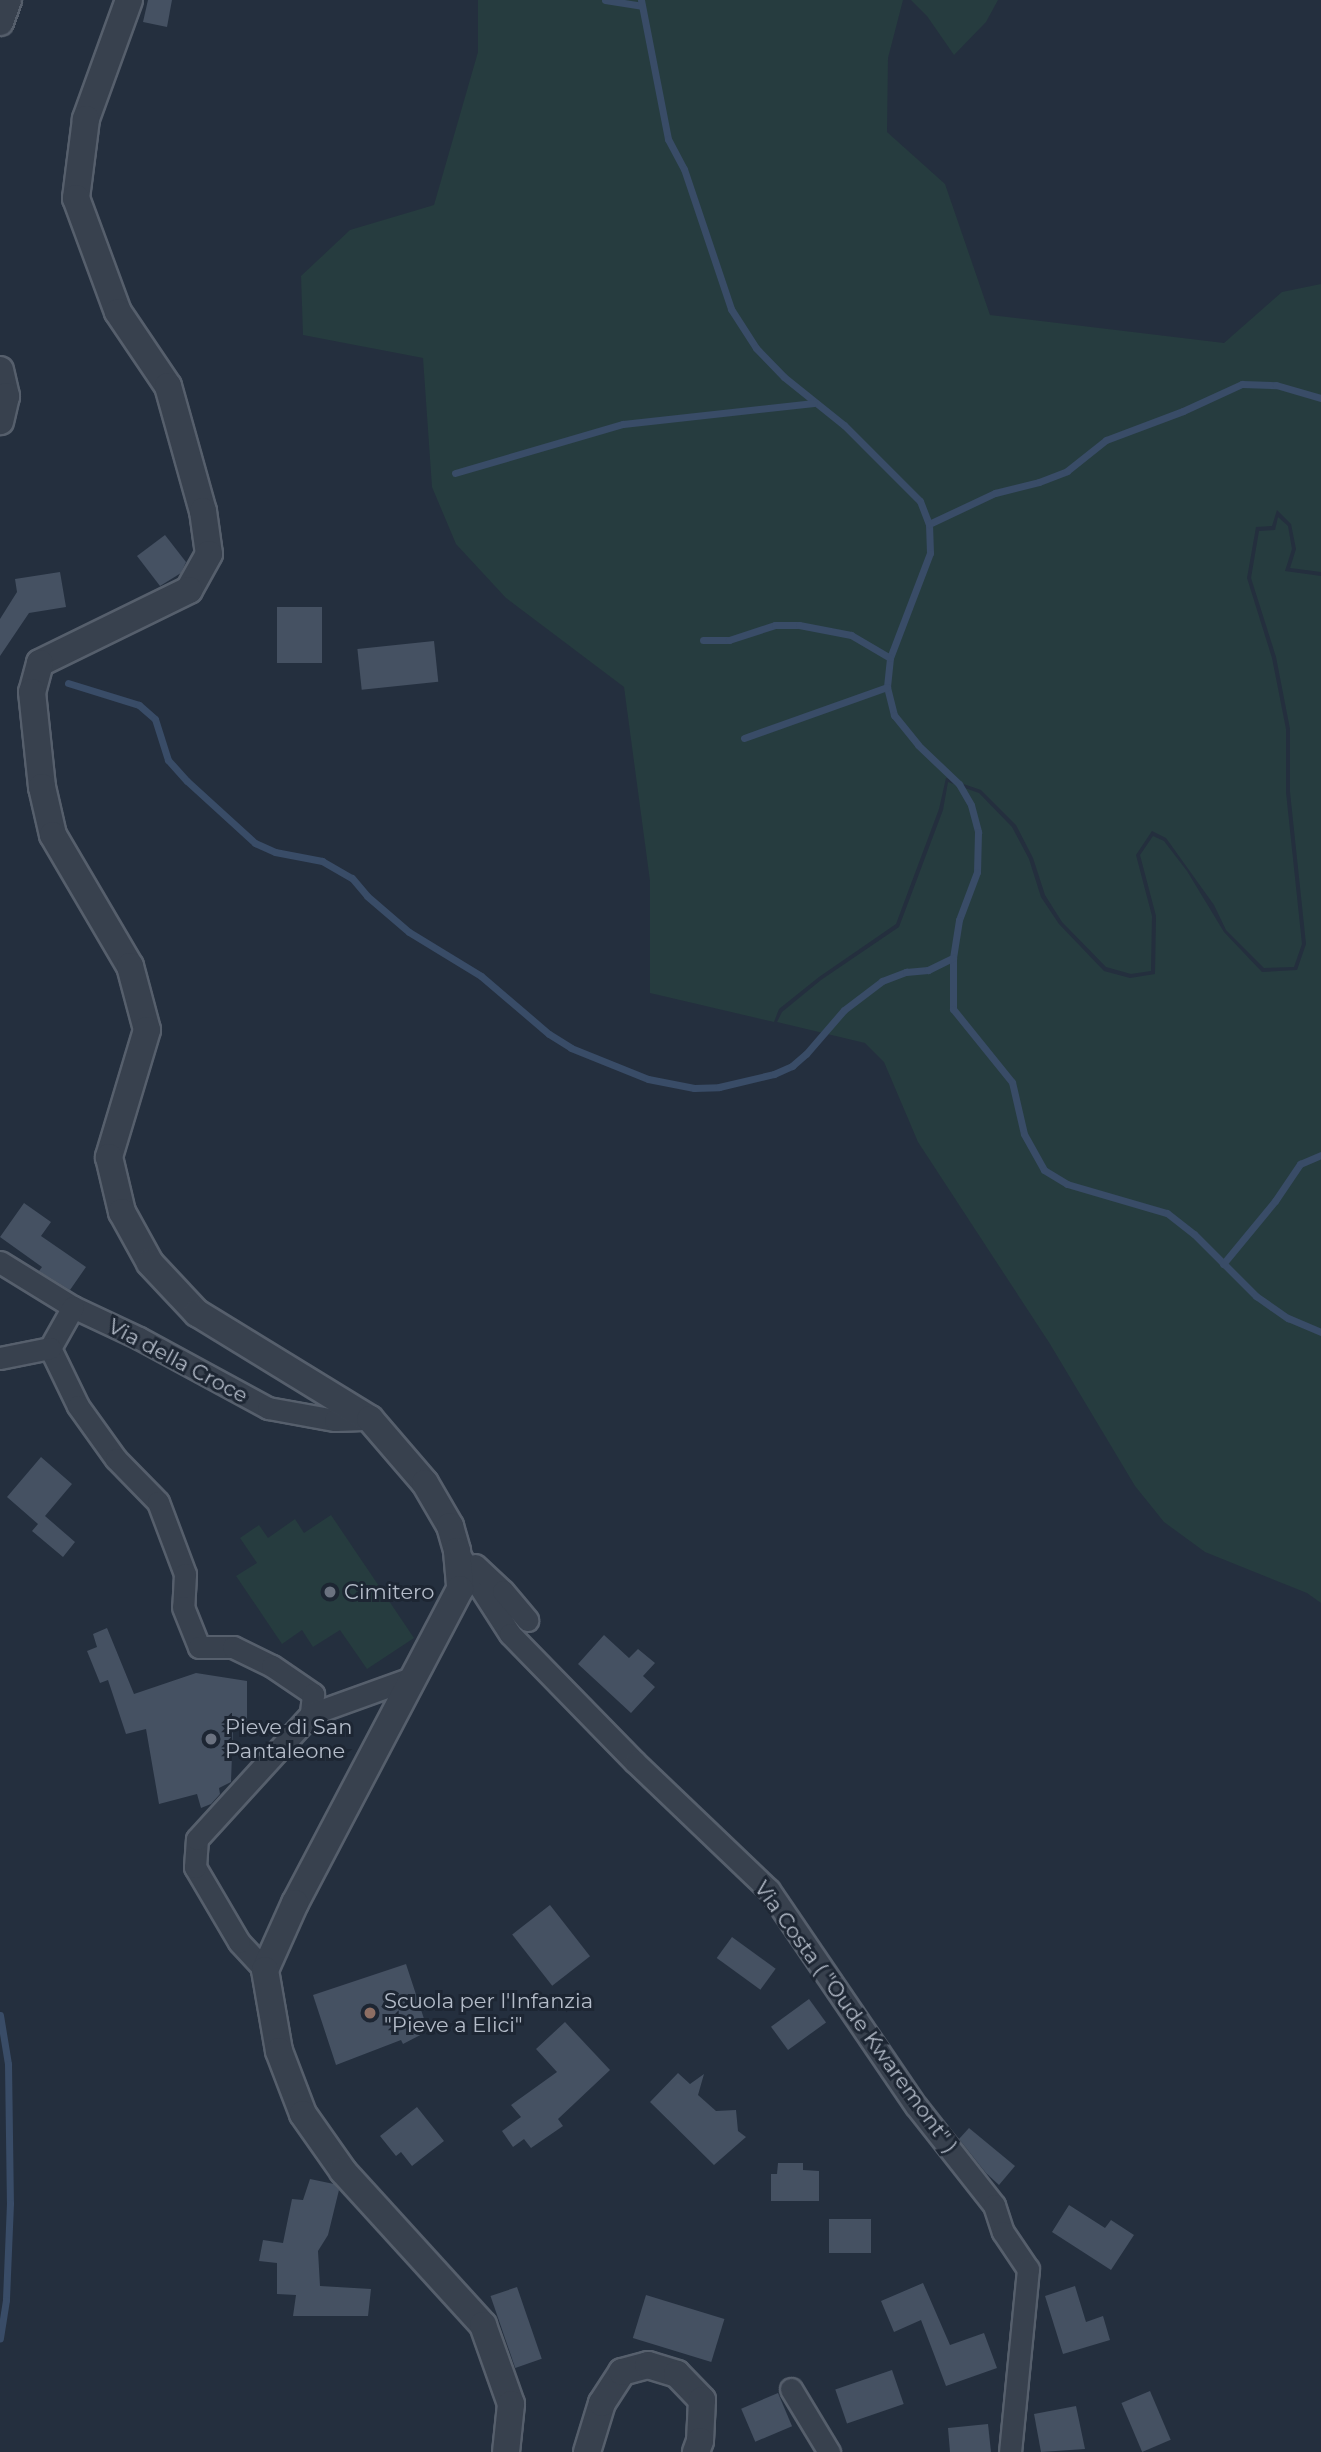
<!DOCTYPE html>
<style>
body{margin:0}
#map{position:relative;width:1321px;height:2452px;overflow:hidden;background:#242f3e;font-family:Montserrat,sans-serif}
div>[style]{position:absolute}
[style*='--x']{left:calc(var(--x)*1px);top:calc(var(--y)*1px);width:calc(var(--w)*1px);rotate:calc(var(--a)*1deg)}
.green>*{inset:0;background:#263c3f}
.stream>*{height:7px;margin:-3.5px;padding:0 3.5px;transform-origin:3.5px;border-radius:3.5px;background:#394c67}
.building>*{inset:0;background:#455162;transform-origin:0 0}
.roads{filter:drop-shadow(2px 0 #565f6c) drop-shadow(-2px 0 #565f6c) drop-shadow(0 2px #565f6c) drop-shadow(0 -2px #565f6c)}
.minor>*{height:21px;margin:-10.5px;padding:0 10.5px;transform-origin:10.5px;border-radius:10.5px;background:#38414e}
.tertiary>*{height:26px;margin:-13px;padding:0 13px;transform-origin:13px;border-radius:13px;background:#38414e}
.dots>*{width:19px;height:19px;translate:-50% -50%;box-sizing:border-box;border:4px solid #1d2633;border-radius:50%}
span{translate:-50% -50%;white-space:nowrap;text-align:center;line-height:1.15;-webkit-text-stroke:6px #1d2633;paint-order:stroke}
.street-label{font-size:21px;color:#b4bcc9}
.poi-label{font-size:21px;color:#b4bcc9}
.left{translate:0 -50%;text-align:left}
</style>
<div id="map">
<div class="green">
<i style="clip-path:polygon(478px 0,903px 0,888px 58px,887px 132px,945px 184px,990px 315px,1224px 343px,1282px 292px,1321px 284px,1321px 572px,1290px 568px,1296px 549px,1291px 524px,1277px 510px,1272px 526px,1256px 527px,1247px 578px,1272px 658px,1286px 729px,1286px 792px,1302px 944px,1294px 967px,1264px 968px,1226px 930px,1214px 905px,1166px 838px,1152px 831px,1136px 855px,1152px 916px,1151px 971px,1131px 974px,1106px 967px,1062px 922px,1045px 895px,1033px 858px,1016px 825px,981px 790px,946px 778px,939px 809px,896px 924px,819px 977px,779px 1009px,774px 1022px,650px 993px,650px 881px,624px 687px,506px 598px,456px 544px,432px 487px,423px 358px,303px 335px,301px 276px,350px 230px,434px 205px,478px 52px)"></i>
<i style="clip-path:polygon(911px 0,998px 0,986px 22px,954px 55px,927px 16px)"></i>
<i style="clip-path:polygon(1278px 517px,1288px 526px,1292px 549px,1285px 571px,1321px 576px,1321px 1603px,1307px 1593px,1205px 1552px,1164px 1522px,1135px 1486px,1050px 1344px,918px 1142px,884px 1062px,865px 1043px,777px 1022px,782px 1012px,821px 980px,899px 927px,943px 810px,948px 782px,979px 793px,1012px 827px,1029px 859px,1041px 897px,1059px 924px,1104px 971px,1130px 978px,1155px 974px,1156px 916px,1140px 855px,1153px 836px,1164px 841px,1187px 871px,1224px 932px,1262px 972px,1297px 970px,1306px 944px,1290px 792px,1290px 729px,1276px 657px,1251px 578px,1259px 531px,1275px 530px)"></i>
<i style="clip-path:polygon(331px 1515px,414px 1638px,367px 1669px,340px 1630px,313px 1647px,302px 1630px,282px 1644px,236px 1576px,257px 1563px,240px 1538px,259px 1525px,268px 1538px,295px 1519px,304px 1533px)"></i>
</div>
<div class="stream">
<i style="--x:605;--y:0;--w:37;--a:9"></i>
<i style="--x:641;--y:0;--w:142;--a:79"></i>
<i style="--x:668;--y:139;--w:34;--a:62"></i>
<i style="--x:684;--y:169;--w:148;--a:71.4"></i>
<i style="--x:731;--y:309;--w:46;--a:57.3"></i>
<i style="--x:756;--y:348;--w:40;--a:46"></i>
<i style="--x:784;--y:377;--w:77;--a:38.7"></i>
<i style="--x:844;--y:425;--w:107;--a:45"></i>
<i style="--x:920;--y:501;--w:25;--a:69"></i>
<i style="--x:929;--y:524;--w:29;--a:88"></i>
<i style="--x:930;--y:553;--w:112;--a:110.9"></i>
<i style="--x:890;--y:658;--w:29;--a:96"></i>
<i style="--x:887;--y:687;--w:29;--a:76"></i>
<i style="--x:894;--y:715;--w:38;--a:51"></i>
<i style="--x:918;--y:745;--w:57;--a:43.6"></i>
<i style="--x:959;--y:784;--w:24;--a:60"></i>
<i style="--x:971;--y:805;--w:28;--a:75"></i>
<i style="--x:978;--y:832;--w:40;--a:91.4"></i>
<i style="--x:977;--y:872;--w:51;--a:110.6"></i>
<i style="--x:959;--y:920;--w:38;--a:99"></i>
<i style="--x:953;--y:958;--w:51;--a:90"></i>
<i style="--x:953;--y:1009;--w:94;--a:51.1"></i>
<i style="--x:1012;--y:1082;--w:53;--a:77"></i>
<i style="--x:1024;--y:1134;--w:41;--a:60.9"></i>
<i style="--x:1044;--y:1170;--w:27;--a:31"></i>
<i style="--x:1067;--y:1184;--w:104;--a:16.2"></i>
<i style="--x:1167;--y:1213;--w:34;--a:38"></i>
<i style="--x:1194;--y:1234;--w:88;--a:45"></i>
<i style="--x:1256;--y:1296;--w:39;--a:35"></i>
<i style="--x:1288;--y:1318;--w:36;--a:23"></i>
<i style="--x:455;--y:473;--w:175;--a:-16.3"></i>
<i style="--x:623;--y:424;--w:192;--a:-6.3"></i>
<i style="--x:929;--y:524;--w:73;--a:-25.2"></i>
<i style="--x:995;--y:493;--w:45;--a:-14"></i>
<i style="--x:1039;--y:482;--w:30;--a:-21"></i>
<i style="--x:1067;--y:471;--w:50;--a:-38.5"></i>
<i style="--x:1106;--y:440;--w:82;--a:-20.6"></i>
<i style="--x:1183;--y:411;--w:65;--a:-24.6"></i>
<i style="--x:1242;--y:384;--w:34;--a:2"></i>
<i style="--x:1276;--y:385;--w:47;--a:16.1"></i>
<i style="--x:703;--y:640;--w:26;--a:0"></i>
<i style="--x:729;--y:640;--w:48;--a:-18.1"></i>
<i style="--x:775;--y:625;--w:24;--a:0"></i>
<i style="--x:799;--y:625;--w:53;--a:10.9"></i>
<i style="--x:851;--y:635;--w:45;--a:30.5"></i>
<i style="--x:68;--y:683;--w:74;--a:17.2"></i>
<i style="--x:139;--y:705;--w:21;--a:41"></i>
<i style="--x:155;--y:719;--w:43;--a:72.4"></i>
<i style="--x:168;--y:760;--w:28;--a:48"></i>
<i style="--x:187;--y:781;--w:92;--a:42.4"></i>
<i style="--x:255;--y:843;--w:22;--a:24"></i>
<i style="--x:275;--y:852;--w:48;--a:10.8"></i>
<i style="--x:322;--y:861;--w:34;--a:30"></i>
<i style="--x:352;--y:878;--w:23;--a:50"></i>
<i style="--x:367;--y:896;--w:55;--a:40.6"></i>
<i style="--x:409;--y:932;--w:84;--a:31.4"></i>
<i style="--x:481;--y:976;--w:89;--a:40.5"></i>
<i style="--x:549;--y:1034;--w:26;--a:32"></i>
<i style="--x:571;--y:1048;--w:83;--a:21.9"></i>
<i style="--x:648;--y:1079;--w:47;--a:11.1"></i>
<i style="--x:694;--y:1088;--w:25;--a:-2"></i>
<i style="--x:719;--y:1087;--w:57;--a:-13.3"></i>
<i style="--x:774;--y:1074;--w:20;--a:-24"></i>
<i style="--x:792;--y:1066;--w:18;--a:-41"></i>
<i style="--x:806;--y:1054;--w:58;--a:-49.2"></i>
<i style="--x:844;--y:1010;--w:48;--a:-37.3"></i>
<i style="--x:882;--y:981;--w:26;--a:-21"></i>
<i style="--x:906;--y:972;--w:22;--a:-5"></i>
<i style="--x:928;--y:970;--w:28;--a:-26"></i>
<i style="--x:744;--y:738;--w:152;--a:-19.6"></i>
<i style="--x:1223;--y:1264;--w:82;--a:-50.5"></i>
<i style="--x:1275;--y:1201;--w:45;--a:-56"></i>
<i style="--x:1300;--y:1164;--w:23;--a:-23"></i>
<i style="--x:0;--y:2015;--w:50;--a:80.7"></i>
<i style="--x:8;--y:2064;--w:139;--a:89.2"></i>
<i style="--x:10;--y:2203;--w:97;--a:92.4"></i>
<i style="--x:6;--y:2300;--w:39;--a:99"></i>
</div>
<div class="building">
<i style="clip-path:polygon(148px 0,172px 0,167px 27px,143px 22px)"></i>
<i style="clip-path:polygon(165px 535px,186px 562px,181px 573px,160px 586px,137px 556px)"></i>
<i style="clip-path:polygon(60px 572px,66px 607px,29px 613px,0 656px,0 619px,17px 592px,15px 579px)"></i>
<i style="left:277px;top:607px;width:45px;height:56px"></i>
<i style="left:434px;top:641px;width:41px;height:77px;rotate:84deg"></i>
<i style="clip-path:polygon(24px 1203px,51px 1222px,41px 1236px,86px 1267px,70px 1290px,39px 1271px,42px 1267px,0 1237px)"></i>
<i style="clip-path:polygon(41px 1457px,72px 1484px,45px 1516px,75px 1542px,63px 1557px,32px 1531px,38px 1524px,7px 1497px)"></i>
<i style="clip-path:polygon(107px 1628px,134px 1694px,196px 1673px,247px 1681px,247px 1725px,233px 1728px,231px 1782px,219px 1788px,220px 1794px,211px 1804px,201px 1808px,197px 1794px,159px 1804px,146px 1729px,126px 1734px,108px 1680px,100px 1683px,87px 1651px,97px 1647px,93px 1634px)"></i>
<i style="clip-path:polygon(604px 1635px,629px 1658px,638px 1649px,655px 1663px,643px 1676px,655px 1687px,631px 1713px,578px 1664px)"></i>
<i style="left:550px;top:1905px;width:65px;height:48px;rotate:52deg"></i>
<i style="left:732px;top:1937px;width:54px;height:26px;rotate:36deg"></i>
<i style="clip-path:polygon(406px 1964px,428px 2031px,403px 2044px,401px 2040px,336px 2065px,313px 1995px)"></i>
<i style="left:809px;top:1999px;width:29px;height:47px;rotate:54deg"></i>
<i style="clip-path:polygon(565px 2022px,610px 2070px,558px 2119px,563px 2126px,531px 2148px,524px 2139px,513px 2147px,502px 2131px,521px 2117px,511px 2105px,557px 2072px,536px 2049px)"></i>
<i style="clip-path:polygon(678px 2073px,690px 2084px,704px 2074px,698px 2095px,716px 2111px,736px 2110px,738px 2131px,746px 2137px,714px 2165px,650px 2102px)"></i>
<i style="clip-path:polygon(417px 2107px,444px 2141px,412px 2166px,401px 2152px,396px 2156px,380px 2136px)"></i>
<i style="clip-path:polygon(969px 2128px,1015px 2166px,999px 2185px,986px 2173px,959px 2139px)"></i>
<i style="clip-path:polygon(778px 2163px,803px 2163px,803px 2170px,819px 2171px,819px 2201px,771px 2201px,771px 2174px,777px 2174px)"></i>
<i style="clip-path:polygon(310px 2179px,334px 2184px,339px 2190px,328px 2235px,318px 2251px,320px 2286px,371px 2289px,368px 2316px,293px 2316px,296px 2295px,277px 2294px,277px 2263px,259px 2261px,263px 2240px,283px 2243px,292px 2199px,303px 2200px)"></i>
<i style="clip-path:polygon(1069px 2205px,1105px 2228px,1111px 2220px,1134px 2235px,1111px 2270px,1052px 2232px)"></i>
<i style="left:829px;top:2219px;width:42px;height:34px"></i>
<i style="clip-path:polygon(923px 2283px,950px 2345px,984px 2333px,997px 2368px,946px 2386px,921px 2320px,894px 2332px,881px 2301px)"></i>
<i style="clip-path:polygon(1075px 2286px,1086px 2322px,1103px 2316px,1110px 2340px,1063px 2354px,1045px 2296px)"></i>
<i style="left:517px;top:2287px;width:76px;height:28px;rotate:71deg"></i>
<i style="left:646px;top:2295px;width:82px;height:45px;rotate:17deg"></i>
<i style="left:892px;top:2370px;width:36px;height:60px;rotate:71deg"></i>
<i style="left:1150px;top:2391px;width:53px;height:31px;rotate:67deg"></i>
<i style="left:778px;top:2393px;width:36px;height:40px;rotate:67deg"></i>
<i style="clip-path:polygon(1076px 2406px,1085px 2449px,1041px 2452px,1034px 2414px)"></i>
<i style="clip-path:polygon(988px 2424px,991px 2452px,950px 2452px,948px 2428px)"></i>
</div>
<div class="roads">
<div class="minor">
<i style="--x:0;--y:1262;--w:86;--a:31.7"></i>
<i style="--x:73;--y:1307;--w:73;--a:25.2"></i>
<i style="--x:139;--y:1338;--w:147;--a:28.5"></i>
<i style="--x:268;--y:1408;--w:68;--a:10.2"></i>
<i style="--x:335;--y:1420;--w:35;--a:-2"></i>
<i style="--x:73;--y:1307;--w:47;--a:119.3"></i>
<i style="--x:50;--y:1348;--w:64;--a:64.2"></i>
<i style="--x:78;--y:1406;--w:65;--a:54.4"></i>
<i style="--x:116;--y:1459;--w:60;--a:45.7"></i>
<i style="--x:158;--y:1502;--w:77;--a:69.4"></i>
<i style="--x:185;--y:1574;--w:33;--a:93"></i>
<i style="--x:183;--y:1607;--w:43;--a:68.2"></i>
<i style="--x:199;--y:1647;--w:34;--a:0"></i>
<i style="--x:233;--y:1647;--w:43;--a:26"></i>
<i style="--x:272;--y:1666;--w:50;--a:34.3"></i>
<i style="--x:313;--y:1694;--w:20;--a:96"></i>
<i style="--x:0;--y:1358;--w:51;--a:-11.3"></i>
<i style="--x:458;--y:1553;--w:96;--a:57.3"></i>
<i style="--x:510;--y:1634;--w:179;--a:45.7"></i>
<i style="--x:635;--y:1762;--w:185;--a:43.7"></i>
<i style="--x:769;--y:1890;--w:261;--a:55.8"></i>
<i style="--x:916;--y:2106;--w:126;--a:51.8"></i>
<i style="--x:994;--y:2205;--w:28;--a:72"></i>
<i style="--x:1003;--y:2232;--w:45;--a:56"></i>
<i style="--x:1028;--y:2269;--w:184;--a:95.6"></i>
<i style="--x:475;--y:1565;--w:38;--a:43"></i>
<i style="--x:503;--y:1591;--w:38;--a:50"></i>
<i style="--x:265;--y:1970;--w:38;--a:-133"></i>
<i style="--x:239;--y:1942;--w:87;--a:-120.4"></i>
<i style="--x:195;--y:1867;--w:28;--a:-86"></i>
<i style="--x:197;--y:1839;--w:169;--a:-47.6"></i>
<i style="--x:311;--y:1714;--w:109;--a:-19.8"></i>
<i style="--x:791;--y:2389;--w:74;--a:58.9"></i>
</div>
<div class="tertiary">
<i style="--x:129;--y:0;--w:127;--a:109.9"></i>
<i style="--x:86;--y:119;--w:80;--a:97.2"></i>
<i style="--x:76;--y:198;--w:121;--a:69.8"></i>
<i style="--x:118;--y:312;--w:89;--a:56"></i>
<i style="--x:168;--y:386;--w:130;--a:74.4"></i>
<i style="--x:203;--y:511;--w:43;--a:82.1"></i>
<i style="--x:209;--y:554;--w:41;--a:119.1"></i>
<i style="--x:189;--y:590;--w:166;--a:153.9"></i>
<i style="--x:40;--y:663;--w:30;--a:105"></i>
<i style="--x:32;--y:692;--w:96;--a:84"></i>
<i style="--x:42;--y:787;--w:49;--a:77.1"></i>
<i style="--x:53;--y:835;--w:152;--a:59.6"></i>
<i style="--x:130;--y:966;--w:66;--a:75.1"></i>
<i style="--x:147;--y:1030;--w:133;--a:106.7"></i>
<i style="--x:109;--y:1157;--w:57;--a:76.7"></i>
<i style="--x:122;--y:1212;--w:58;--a:61.2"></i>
<i style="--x:150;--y:1263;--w:69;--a:46.8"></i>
<i style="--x:197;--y:1313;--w:203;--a:31.5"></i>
<i style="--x:370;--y:1419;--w:84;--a:49.3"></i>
<i style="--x:425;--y:1483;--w:50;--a:59.8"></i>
<i style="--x:450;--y:1526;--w:26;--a:74"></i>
<i style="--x:457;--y:1551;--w:38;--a:85"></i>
<i style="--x:460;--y:1589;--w:355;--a:117.7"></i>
<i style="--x:295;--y:1903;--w:73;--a:114.1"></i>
<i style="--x:265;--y:1970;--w:82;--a:80.2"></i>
<i style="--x:279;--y:2051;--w:67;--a:69.1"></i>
<i style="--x:303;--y:2114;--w:70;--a:54.9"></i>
<i style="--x:343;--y:2171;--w:208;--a:47.7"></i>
<i style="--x:483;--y:2325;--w:84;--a:70.5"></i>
<i style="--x:511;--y:2404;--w:48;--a:95.9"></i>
<i style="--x:0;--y:22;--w:23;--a:-70"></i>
<i style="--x:0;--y:370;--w:27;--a:77"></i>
<i style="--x:6;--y:396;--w:26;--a:103"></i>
<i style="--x:587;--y:2452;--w:51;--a:-73"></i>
<i style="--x:602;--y:2403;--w:37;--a:-57"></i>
<i style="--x:622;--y:2372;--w:27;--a:-15"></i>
<i style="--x:648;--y:2365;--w:30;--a:17"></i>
<i style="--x:677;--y:2374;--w:36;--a:46"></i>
<i style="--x:702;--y:2400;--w:41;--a:92.8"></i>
<i style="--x:700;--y:2441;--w:12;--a:110"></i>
</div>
</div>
<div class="dots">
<i style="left:330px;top:1592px;background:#6b7280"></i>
<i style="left:211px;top:1739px;background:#6b7280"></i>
<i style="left:370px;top:2013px;background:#8d6e63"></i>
</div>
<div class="street-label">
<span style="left:178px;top:1361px;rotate:28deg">Via della Croce</span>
<span style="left:856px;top:2017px;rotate:54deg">Via Costa ( "Oude Kwaremont" )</span>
</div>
<div class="poi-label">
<span class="left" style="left:344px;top:1592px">Cimitero</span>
<span class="left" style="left:225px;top:1739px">Pieve di San<br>Pantaleone</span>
<span class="left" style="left:384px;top:2013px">Scuola per l'Infanzia<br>"Pieve a Elici"</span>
</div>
</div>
